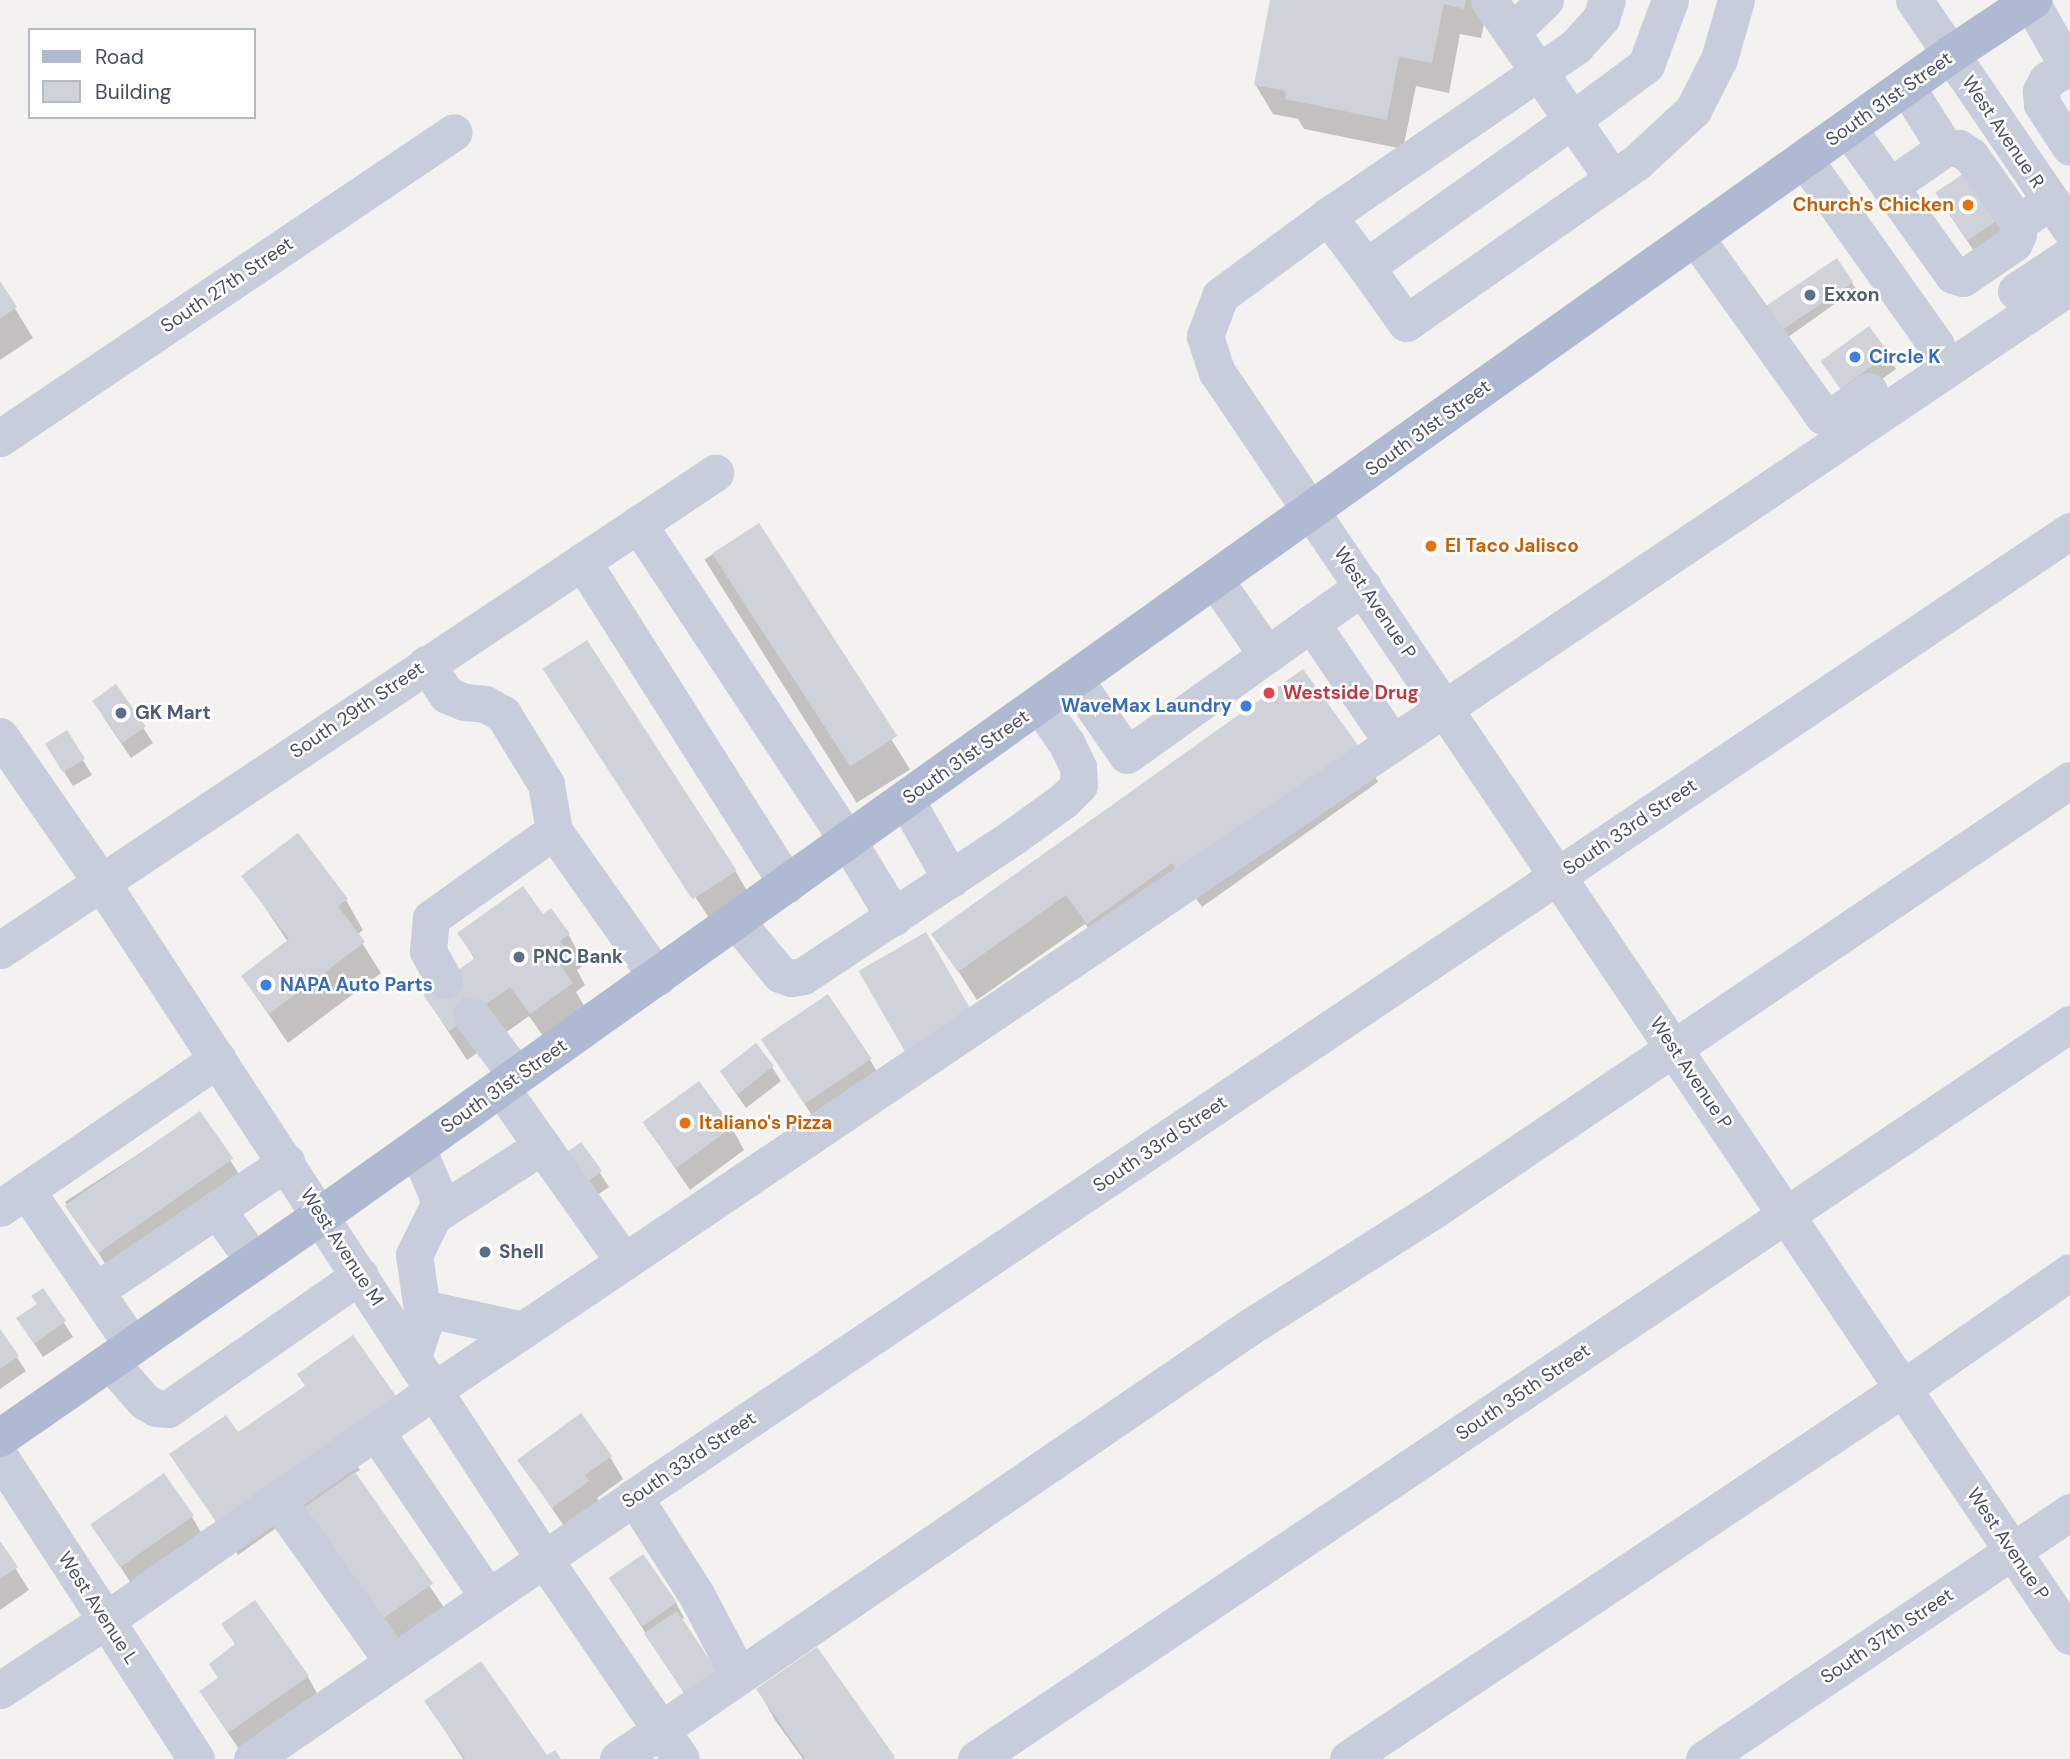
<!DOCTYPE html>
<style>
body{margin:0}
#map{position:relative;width:2070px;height:1759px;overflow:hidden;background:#f4f2f1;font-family:"DM Sans",sans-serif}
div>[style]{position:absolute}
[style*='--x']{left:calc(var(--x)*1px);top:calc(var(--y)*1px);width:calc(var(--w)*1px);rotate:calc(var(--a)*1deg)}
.shadow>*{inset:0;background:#0003;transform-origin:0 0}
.building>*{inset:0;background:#d0d2d9;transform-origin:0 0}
.minor>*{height:37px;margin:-18.5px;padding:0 18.5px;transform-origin:18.5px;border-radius:18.5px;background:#c7cdda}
.major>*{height:38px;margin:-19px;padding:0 19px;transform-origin:19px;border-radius:19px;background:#afb9d2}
.dots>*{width:19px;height:19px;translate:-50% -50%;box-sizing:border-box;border:4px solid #fff;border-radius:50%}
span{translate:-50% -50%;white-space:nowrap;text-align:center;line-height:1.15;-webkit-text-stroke:5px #fff;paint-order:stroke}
.street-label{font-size:19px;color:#474f61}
.food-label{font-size:19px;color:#c56008;font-weight:700}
.right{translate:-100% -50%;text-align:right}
.left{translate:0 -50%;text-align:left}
.service-label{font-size:19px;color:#4e5e75;font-weight:700}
.shop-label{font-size:19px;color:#366cbe;font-weight:700}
.health-label{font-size:19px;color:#be3a42;font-weight:700}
.legend{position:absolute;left:28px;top:28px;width:228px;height:91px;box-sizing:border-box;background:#fff;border:2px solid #b5b9c0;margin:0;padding:9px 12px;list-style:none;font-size:21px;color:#474f61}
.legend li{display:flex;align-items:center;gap:14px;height:35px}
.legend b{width:35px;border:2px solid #b5b9c0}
</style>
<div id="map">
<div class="shadow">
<i style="clip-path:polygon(1272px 0,1489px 0,1481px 38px,1460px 34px,1449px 93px,1416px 86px,1403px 149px,1304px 129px,1298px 119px,1273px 114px,1255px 84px)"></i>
<i style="clip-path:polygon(1970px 172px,2009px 232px,1976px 254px,1945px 208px)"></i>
<i style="clip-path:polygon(1837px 261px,1856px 289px,1788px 337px,1772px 315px)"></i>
<i style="clip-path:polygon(0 284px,33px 338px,0 360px)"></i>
<i style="clip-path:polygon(1869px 328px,1896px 369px,1850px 402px,1831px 375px)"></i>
<i style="left:758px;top:526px;width:287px;height:63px;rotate:58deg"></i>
<i style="clip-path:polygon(546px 670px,736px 872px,753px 901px,715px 927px)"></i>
<i style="clip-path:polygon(116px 686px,153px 743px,131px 758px,102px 715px)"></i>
<i style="clip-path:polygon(66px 733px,92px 775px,73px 786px,56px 759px)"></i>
<i style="clip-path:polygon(1361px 752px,1378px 782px,1202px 907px,1191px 892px,1106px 952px,1085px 924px,977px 1000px,934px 934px)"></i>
<i style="clip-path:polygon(244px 876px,346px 900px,363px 930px,357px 935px,381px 973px,288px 1043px,243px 977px,288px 942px)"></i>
<i style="clip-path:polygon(543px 917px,568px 934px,585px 964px,577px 970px,585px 985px,576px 992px,589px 1014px,548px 1043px,529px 1016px,467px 1060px,425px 996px,475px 960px,459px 933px)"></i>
<i style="clip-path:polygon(763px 1041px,870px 1060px,883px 1082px,819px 1126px)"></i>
<i style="clip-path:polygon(772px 1067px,781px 1081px,746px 1108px,721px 1072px)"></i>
<i style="left:200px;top:1114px;width:90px;height:161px;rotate:57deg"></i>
<i style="clip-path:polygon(644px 1123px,732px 1128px,744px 1150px,690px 1190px)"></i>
<i style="clip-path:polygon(581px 1144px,609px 1187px,590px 1200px)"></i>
<i style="clip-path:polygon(43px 1290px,73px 1337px,43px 1357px,27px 1333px)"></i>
<i style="clip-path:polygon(0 1332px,26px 1371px,0 1389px)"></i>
<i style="clip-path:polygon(307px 1387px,360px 1470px,354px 1474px,449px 1615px,395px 1653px,300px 1511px,238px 1555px,172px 1455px,238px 1435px)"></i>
<i style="clip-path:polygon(610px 1457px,623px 1479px,597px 1498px,600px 1504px,566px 1529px,519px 1460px)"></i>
<i style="clip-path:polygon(192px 1517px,205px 1539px,134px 1588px,93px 1524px)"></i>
<i style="clip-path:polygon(0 1544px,29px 1590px,0 1610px)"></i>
<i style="clip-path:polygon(643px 1557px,676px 1603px,684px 1618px,681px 1620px,734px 1702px,703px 1723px,620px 1593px)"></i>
<i style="clip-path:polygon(223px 1624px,308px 1677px,320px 1699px,242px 1754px,201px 1692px,220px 1679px,236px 1646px)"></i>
<i style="clip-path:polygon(816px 1649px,894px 1759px,803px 1759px,775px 1720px,758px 1690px)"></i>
<i style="clip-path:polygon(427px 1702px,547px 1758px,559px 1759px,463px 1759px)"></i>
</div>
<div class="building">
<i style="clip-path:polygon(1270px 0,1466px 0,1464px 9px,1444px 4px,1432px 63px,1399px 57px,1387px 120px,1285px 99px,1286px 91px,1254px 85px)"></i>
<i style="left:1970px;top:169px;width:58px;height:42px;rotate:56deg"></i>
<i style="left:1837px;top:258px;width:29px;height:87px;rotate:56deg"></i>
<i style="clip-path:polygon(0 281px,17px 307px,0 319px)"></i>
<i style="left:1869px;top:326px;width:34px;height:60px;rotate:54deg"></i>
<i style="left:759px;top:523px;width:254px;height:56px;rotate:57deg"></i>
<i style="left:587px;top:640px;width:275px;height:53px;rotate:57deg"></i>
<i style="clip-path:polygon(1303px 669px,1362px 751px,1183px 879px,1172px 863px,1087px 924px,1066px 895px,958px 972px,931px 934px)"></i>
<i style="left:116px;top:684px;width:52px;height:29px;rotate:55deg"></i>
<i style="left:67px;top:730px;width:34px;height:26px;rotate:58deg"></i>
<i style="clip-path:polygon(298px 833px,348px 899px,338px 906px,365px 942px,269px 1014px,241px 976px,289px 939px,241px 876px)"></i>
<i style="clip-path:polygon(523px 886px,543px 914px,551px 908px,570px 934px,560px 941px,570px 954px,558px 962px,573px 983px,530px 1014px,510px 987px,449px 1031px,423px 995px,475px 958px,457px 933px)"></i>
<i style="left:926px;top:932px;width:99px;height:78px;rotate:60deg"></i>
<i style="left:828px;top:994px;width:78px;height:81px;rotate:56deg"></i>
<i style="left:756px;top:1043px;width:29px;height:46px;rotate:52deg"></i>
<i style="left:699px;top:1081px;width:57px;height:70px;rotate:54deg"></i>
<i style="left:200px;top:1111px;width:58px;height:165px;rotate:55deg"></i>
<i style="left:581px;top:1142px;width:36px;height:27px;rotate:54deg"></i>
<i style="clip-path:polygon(43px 1288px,66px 1321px,34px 1344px,16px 1318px,37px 1304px,31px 1296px)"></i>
<i style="clip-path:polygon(0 1329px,19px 1356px,0 1369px)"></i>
<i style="clip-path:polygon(353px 1335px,396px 1396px,219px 1526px,169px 1454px,226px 1415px,238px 1432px,305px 1386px,297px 1374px)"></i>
<i style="clip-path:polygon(581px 1413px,612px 1456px,585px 1475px,589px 1481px,552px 1508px,517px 1460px)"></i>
<i style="left:355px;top:1472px;width:136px;height:69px;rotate:55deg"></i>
<i style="left:164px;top:1473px;width:52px;height:90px;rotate:55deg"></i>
<i style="clip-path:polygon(0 1541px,18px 1567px,0 1579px)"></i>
<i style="left:643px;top:1554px;width:59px;height:42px;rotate:55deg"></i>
<i style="clip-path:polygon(255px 1600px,309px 1676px,228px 1733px,199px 1691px,218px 1678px,209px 1664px,235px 1644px,221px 1624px)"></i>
<i style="left:677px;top:1611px;width:82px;height:40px;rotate:56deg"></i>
<i style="clip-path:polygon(817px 1647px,895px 1757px,892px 1759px,805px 1759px,756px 1689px)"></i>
<i style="clip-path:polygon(481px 1661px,547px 1755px,555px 1750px,561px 1759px,465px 1759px,424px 1701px)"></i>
</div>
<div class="minor">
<i style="--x:1489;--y:0;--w:218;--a:55.3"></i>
<i style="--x:1670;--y:0;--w:69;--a:110.3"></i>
<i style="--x:1646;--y:65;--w:92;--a:143.4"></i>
<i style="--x:1572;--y:120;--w:253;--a:144.5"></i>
<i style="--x:1366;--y:267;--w:64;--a:-126.7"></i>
<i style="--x:1328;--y:216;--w:134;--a:143.5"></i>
<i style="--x:1220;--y:296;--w:43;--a:110.6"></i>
<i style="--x:1205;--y:336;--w:38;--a:72"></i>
<i style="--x:1217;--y:372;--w:1525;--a:55.99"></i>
<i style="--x:1914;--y:0;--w:277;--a:55.7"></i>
<i style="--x:2031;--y:2;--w:75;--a:60.4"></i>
<i style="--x:1512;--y:32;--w:46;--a:-44.1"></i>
<i style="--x:2070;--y:66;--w:27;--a:149"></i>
<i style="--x:2047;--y:80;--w:13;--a:119"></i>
<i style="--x:2041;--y:91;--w:13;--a:86"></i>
<i style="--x:2042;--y:104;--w:51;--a:56.9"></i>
<i style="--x:1906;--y:86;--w:73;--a:57.8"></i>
<i style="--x:1945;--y:148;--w:14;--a:0"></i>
<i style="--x:1959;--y:148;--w:14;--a:34"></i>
<i style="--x:1971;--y:156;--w:82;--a:55"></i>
<i style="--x:1848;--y:128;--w:181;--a:54.5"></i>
<i style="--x:1953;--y:275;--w:10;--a:17"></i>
<i style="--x:1963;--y:278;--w:62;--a:-34.5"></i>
<i style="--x:2014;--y:243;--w:10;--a:-66"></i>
<i style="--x:2018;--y:234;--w:11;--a:-90"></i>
<i style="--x:2018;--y:223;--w:40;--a:-34"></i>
<i style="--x:1804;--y:159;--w:228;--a:54.6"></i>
<i style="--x:1890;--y:186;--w:67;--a:-34.6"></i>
<i style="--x:1328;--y:216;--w:301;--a:-34.4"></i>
<i style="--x:1576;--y:46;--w:38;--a:-48"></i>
<i style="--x:1601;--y:18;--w:19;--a:-72"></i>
<i style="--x:1695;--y:237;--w:220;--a:54.4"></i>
<i style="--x:1823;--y:416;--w:8;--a:7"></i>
<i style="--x:1831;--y:417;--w:46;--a:-34.4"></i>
<i style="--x:1366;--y:267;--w:69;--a:54.5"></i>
<i style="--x:1406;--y:323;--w:283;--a:-34.9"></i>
<i style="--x:1638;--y:161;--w:75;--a:-42.8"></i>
<i style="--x:1693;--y:110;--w:57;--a:-63"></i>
<i style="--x:1719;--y:59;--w:61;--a:-73.9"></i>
<i style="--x:2016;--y:291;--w:65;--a:-33.7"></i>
<i style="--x:0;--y:438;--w:547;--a:-33.98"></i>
<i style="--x:638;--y:524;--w:380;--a:56.5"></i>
<i style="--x:848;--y:841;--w:89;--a:58.8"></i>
<i style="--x:582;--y:561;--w:383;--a:57.6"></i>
<i style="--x:1215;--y:580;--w:91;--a:55.3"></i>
<i style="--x:1311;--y:623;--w:144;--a:55.8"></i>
<i style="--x:426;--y:664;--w:37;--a:56"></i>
<i style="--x:447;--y:695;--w:18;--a:22"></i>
<i style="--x:464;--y:702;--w:21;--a:5"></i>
<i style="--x:485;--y:704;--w:21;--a:29"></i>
<i style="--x:503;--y:714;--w:82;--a:58.4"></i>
<i style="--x:546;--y:784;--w:48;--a:80.3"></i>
<i style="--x:1075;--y:680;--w:91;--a:55.3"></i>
<i style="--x:1127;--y:755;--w:290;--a:-35.6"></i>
<i style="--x:0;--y:736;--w:178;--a:55.3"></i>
<i style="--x:101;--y:882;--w:809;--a:56.8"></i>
<i style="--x:544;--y:1559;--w:242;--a:55.6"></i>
<i style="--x:906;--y:800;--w:91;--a:60.3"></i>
<i style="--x:736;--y:921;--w:69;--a:50.3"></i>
<i style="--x:780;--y:974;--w:12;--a:20"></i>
<i style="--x:791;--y:978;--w:12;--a:-9"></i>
<i style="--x:803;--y:976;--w:252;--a:-33.5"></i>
<i style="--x:1013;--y:837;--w:63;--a:-36"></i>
<i style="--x:1064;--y:800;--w:21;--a:-45"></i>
<i style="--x:1079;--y:785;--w:18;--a:-93"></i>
<i style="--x:1078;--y:767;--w:25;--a:-116"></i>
<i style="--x:1067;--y:744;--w:47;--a:-124.7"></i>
<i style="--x:0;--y:950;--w:860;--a:-33.71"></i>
<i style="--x:444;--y:980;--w:33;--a:-119"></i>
<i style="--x:428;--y:951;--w:33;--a:-85"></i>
<i style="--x:431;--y:918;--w:151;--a:-35.3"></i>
<i style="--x:554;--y:831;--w:179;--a:54.8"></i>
<i style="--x:471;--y:1015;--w:76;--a:53"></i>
<i style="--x:501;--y:1088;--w:213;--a:54.7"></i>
<i style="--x:26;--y:1190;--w:189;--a:55.6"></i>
<i style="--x:0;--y:1208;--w:264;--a:-34.4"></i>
<i style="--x:217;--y:1209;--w:65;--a:55.1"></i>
<i style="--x:436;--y:1214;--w:126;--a:-32.7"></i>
<i style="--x:95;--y:1291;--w:231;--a:-33.9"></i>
<i style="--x:423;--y:1308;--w:102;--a:12.4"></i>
<i style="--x:413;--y:1357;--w:35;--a:-72"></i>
<i style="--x:424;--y:1324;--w:70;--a:-98.2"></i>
<i style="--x:414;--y:1255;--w:59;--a:-63.9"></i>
<i style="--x:440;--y:1202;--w:59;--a:-113.1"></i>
<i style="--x:110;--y:1362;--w:52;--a:48.9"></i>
<i style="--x:144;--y:1401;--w:14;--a:30"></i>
<i style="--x:156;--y:1408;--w:12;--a:5"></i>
<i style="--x:168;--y:1409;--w:234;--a:-34.9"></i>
<i style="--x:376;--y:1432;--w:199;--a:55.8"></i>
<i style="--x:0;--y:1457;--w:360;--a:57"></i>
<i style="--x:634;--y:1497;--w:117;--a:57.5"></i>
<i style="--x:697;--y:1596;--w:90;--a:62.3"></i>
<i style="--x:278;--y:1501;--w:198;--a:54.5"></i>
<i style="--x:0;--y:1690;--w:127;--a:-33.4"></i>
<i style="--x:106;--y:1620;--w:401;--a:-35"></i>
<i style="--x:434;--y:1390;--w:1974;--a:-34.01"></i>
<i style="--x:252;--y:1759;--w:463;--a:-34.4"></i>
<i style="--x:634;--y:1497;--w:1731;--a:-33.93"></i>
<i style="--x:618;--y:1759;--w:763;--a:-34.38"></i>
<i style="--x:1248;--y:1328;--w:220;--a:-32.4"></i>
<i style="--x:1434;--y:1210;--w:768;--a:-34.06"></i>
<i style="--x:976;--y:1759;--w:1318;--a:-33.9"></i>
<i style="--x:1348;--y:1759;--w:668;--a:-33.76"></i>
<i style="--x:1903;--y:1388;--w:203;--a:-34.8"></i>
<i style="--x:1704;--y:1759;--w:442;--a:-34"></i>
</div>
<div class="major">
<i style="--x:0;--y:1438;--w:392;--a:-34.7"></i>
<i style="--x:322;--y:1215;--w:1999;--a:-35.47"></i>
<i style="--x:1950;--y:55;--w:100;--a:-33.5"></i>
</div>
<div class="dots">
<i style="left:1968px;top:205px;background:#e8710a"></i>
<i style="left:1810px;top:295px;background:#5c6f8a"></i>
<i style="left:1855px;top:357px;background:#3f7fe0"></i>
<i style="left:1431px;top:546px;background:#e8710a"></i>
<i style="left:1269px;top:693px;background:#e0444e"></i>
<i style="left:1246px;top:706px;background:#3f7fe0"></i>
<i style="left:121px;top:713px;background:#5c6f8a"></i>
<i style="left:519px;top:957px;background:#5c6f8a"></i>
<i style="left:266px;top:985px;background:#3f7fe0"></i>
<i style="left:685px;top:1123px;background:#e8710a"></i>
<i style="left:485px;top:1252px;background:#5c6f8a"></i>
</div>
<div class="street-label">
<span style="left:1889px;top:99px;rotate:-35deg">South 31st Street</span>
<span style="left:2003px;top:132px;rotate:56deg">West Avenue R</span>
<span style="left:227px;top:285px;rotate:-34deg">South 27th Street</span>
<span style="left:1428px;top:428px;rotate:-36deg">South 31st Street</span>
<span style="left:1375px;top:603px;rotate:56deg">West Avenue P</span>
<span style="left:357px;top:710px;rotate:-34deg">South 29th Street</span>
<span style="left:966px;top:757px;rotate:-35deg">South 31st Street</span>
<span style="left:1630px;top:827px;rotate:-34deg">South 33rd Street</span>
<span style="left:1691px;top:1073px;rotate:56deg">West Avenue P</span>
<span style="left:504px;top:1086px;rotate:-35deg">South 31st Street</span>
<span style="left:1160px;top:1144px;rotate:-34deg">South 33rd Street</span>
<span style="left:342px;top:1247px;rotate:57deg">West Avenue M</span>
<span style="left:1523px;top:1392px;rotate:-34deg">South 35th Street</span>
<span style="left:689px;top:1460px;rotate:-34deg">South 33rd Street</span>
<span style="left:2008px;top:1544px;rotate:56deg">West Avenue P</span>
<span style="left:98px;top:1608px;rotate:57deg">West Avenue L</span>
<span style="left:1887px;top:1636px;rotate:-34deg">South 37th Street</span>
</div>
<div class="food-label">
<span class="right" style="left:1954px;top:205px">Church's Chicken</span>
<span class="left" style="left:1445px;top:546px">El Taco Jalisco</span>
<span class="left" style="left:699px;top:1123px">Italiano's Pizza</span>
</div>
<div class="service-label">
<span class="left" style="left:1824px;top:295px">Exxon</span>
<span class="left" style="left:135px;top:713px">GK Mart</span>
<span class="left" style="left:533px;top:957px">PNC Bank</span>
<span class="left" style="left:499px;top:1252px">Shell</span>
</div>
<div class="shop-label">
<span class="left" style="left:1869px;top:357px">Circle K</span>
<span class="right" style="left:1232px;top:706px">WaveMax Laundry</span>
<span class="left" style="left:280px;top:985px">NAPA Auto Parts</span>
</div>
<div class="health-label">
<span class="left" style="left:1283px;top:693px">Westside Drug</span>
</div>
<ul class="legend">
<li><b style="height:9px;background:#afb9d2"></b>Road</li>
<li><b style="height:19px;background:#d0d2d9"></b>Building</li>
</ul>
</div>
